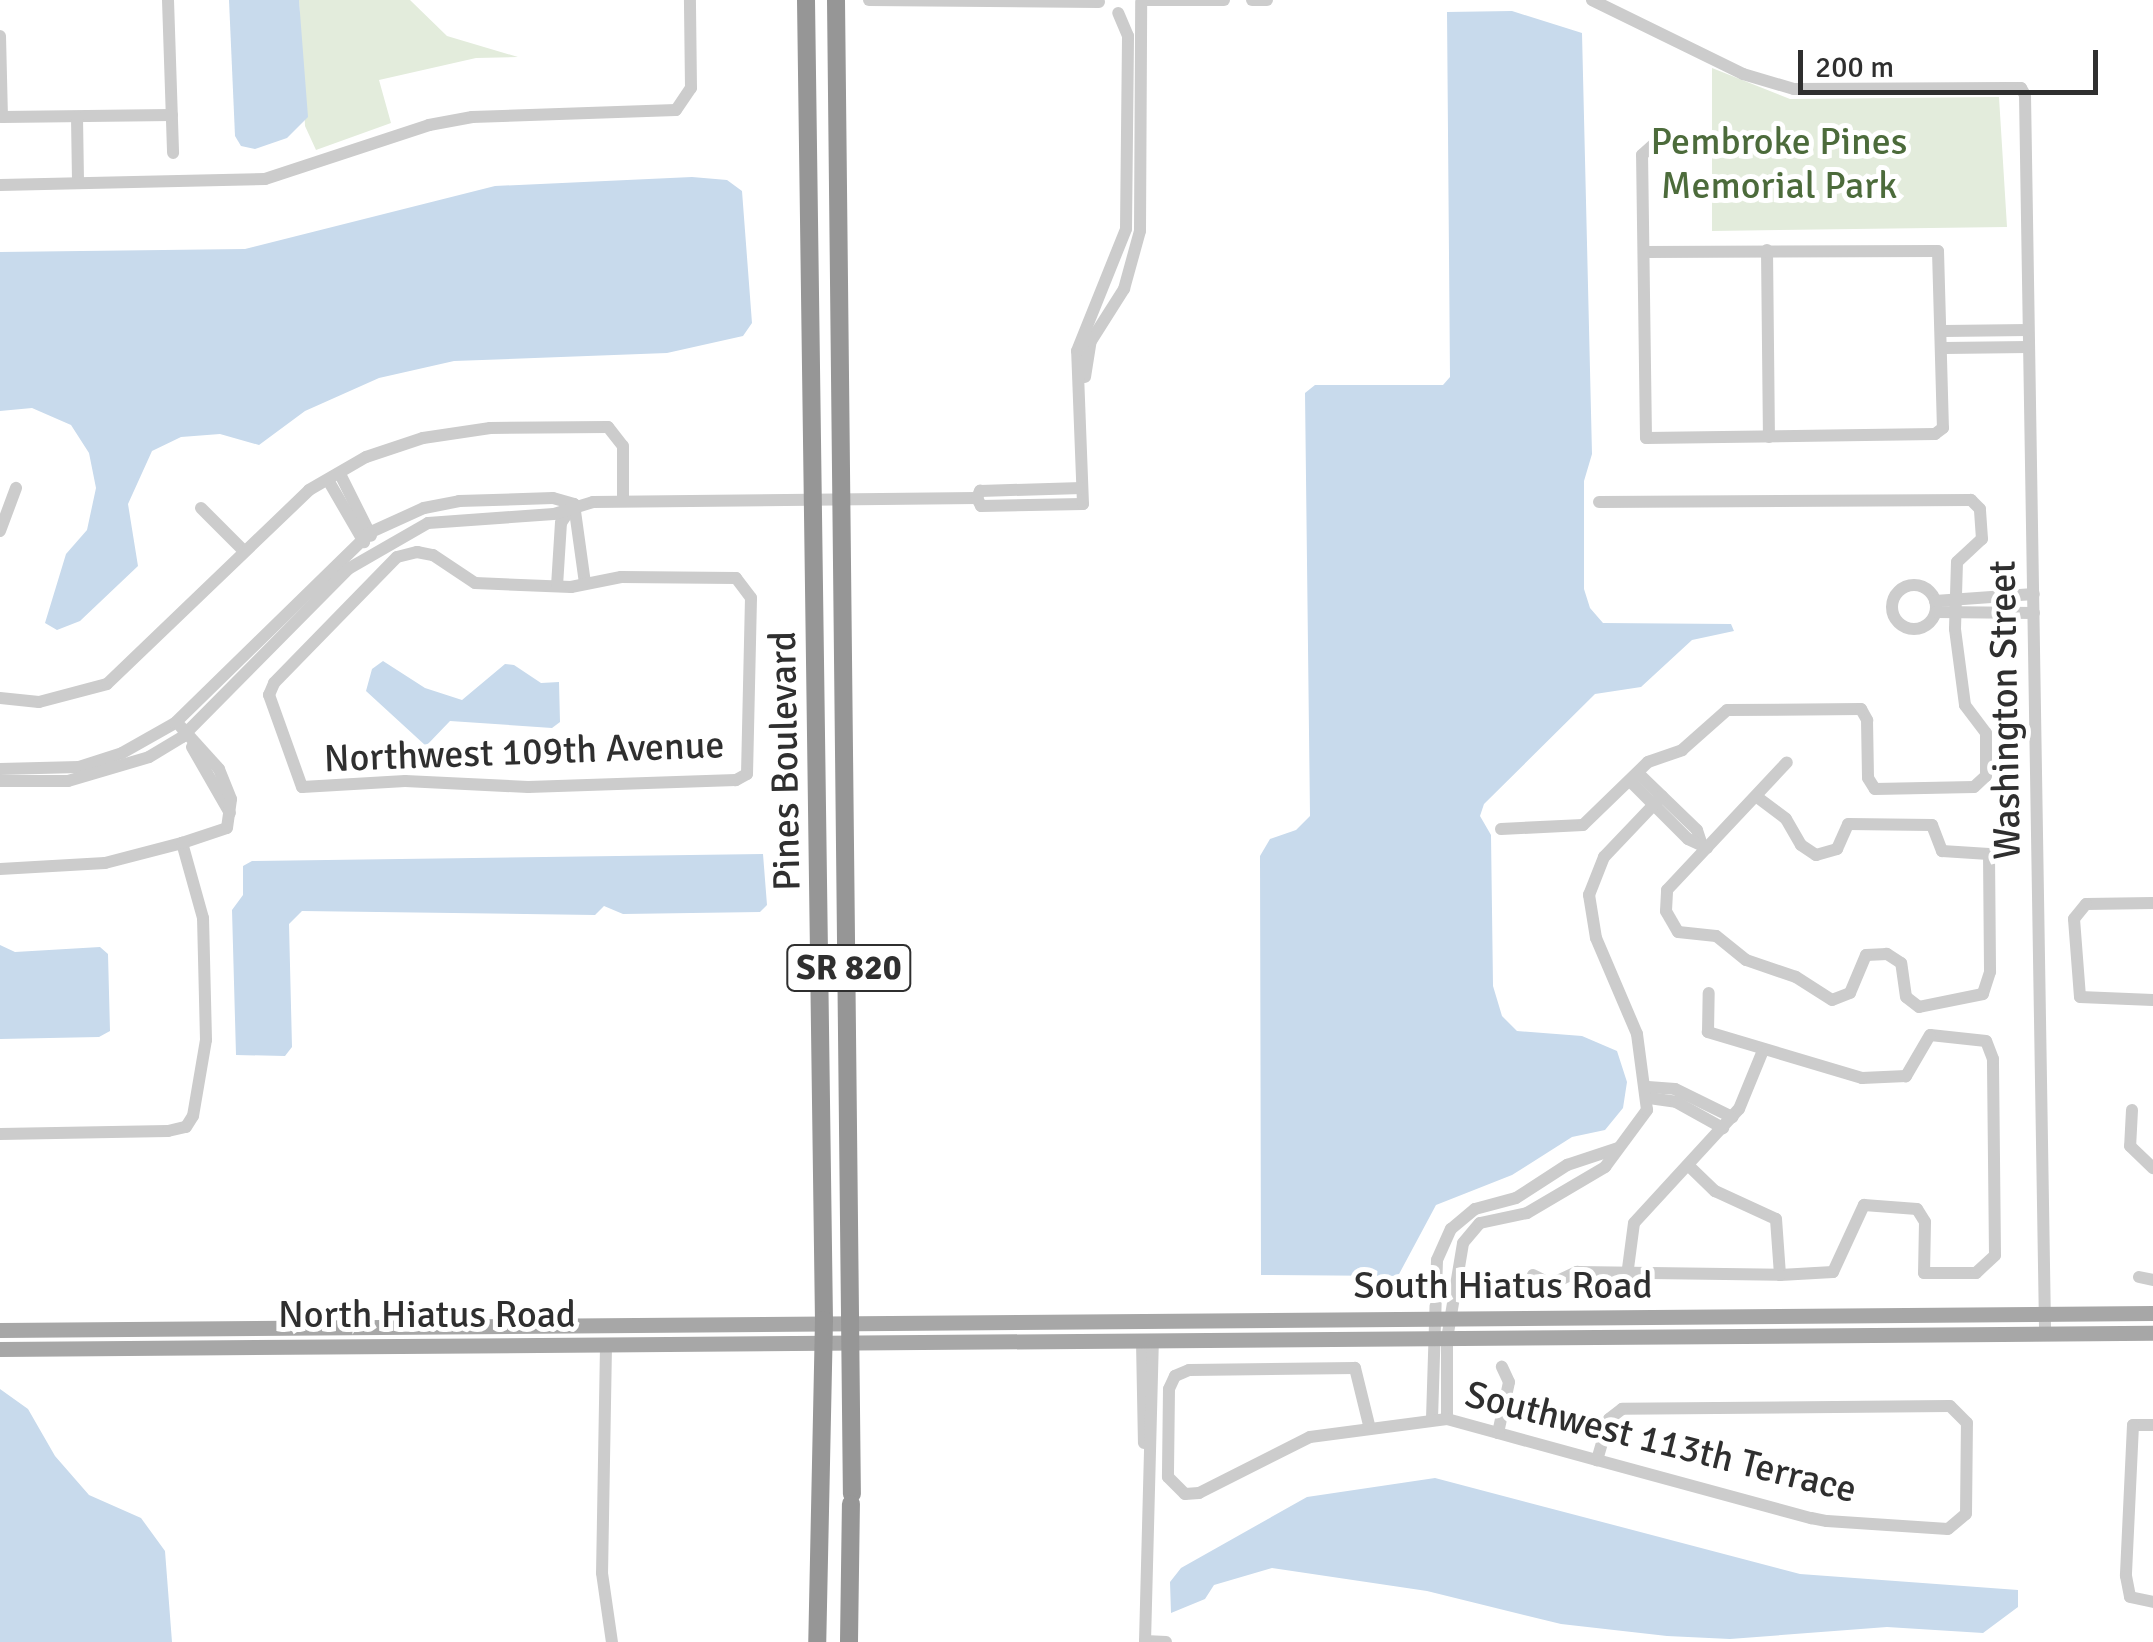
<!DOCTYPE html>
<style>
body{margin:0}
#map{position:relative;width:2153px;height:1642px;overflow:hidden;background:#fff;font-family:Signika,sans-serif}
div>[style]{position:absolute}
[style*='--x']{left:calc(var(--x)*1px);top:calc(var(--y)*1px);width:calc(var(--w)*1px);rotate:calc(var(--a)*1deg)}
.green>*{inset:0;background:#e3ecdc}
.water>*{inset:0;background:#c8daec}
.minor>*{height:12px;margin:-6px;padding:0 6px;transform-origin:6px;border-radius:6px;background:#ccc}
.minor>.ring{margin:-6px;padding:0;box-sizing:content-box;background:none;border:12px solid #ccc;border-radius:50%}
.major>*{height:15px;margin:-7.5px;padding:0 7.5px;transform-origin:7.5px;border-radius:7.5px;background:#a7a7a7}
.highway>*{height:18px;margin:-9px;padding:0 9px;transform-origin:9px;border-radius:9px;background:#969696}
span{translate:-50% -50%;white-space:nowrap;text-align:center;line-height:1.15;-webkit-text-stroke:10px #fff;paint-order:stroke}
.shield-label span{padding:2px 8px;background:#fff;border:2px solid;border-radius:8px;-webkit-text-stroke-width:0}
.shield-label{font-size:35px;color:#2f2f2f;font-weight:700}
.park-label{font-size:38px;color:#4c6b3b}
.street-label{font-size:38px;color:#2f2f2f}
.scale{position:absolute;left:1798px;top:50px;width:300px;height:45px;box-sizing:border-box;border:5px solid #2f2f2f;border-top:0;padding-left:12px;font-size:30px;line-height:35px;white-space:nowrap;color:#2f2f2f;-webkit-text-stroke:8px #fff;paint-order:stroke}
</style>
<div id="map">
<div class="green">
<i style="clip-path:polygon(299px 0,410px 0,447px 36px,518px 57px,476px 58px,379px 80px,391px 123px,316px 150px,305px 126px)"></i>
<i style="clip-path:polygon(1712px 68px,1790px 99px,1999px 97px,2007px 227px,1712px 231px)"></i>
</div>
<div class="water">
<i style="clip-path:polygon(229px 0,299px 0,308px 117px,287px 138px,255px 149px,241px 146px,235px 136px)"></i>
<i style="clip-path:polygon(1512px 11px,1582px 33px,1592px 454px,1584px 481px,1584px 589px,1590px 608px,1603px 623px,1731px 624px,1734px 631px,1692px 640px,1641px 687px,1595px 694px,1484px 804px,1480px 816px,1491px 835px,1493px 986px,1502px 1016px,1517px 1031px,1582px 1036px,1617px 1051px,1627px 1082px,1623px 1108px,1605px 1130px,1572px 1137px,1512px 1175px,1436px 1205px,1398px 1276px,1261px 1275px,1260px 856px,1270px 839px,1296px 830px,1310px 816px,1305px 393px,1315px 385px,1443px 385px,1450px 377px,1447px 12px)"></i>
<i style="clip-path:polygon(692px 177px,727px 180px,742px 191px,752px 323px,743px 336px,667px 353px,454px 361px,379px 378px,305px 411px,259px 445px,220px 434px,181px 437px,152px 451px,128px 504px,138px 566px,80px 621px,57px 630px,45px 623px,66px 554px,87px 530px,96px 488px,89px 453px,71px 425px,32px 408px,0 411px,0 252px,245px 249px,495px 186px)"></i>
<i style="clip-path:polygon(383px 661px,425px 688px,462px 700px,505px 664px,514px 665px,541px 683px,559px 682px,560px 722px,552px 728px,450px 721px,426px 746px,366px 691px,372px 669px)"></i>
<i style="clip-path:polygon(763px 854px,767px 905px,760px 912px,623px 914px,604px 906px,595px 915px,302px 911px,289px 924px,292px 1047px,285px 1056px,236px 1055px,232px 910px,243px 895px,243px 866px,252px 861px)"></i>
<i style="clip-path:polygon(0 945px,15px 952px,100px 947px,108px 954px,110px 1031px,99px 1037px,0 1039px)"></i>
<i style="clip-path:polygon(0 1389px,28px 1409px,55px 1456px,89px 1495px,141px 1518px,165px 1551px,172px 1642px,0 1642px)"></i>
<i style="clip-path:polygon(1435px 1478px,1800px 1574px,2018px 1590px,2018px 1607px,1983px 1633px,1887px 1627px,1730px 1639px,1667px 1636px,1561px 1624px,1427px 1591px,1272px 1568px,1214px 1585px,1205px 1599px,1171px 1613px,1170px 1582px,1181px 1568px,1307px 1497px)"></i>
</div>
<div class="minor">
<i style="--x:168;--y:0;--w:153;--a:88.1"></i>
<i style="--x:869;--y:0;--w:230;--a:0.5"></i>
<i style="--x:1142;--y:0;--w:82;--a:0"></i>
<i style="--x:1252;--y:0;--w:15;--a:0"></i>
<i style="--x:1592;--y:0;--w:168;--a:26.1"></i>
<i style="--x:1743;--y:74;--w:53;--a:16.4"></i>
<i style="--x:1794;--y:89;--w:214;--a:-0.3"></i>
<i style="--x:2008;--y:88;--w:13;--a:0"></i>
<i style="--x:2021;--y:88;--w:8;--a:60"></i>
<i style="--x:2025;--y:95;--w:1238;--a:89.07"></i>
<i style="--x:0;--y:36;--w:81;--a:88.6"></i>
<i style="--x:2;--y:117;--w:170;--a:-0.7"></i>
<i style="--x:77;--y:117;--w:65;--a:89.1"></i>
<i style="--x:0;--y:185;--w:265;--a:-1.3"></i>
<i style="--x:265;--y:179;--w:173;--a:-18.2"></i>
<i style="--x:429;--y:125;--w:44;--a:-10.5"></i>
<i style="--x:472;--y:117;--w:204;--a:-2"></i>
<i style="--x:676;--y:110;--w:27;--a:-56"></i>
<i style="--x:691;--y:88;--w:88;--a:-90.7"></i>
<i style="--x:1767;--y:250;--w:187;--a:89.4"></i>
<i style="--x:1644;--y:252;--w:294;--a:-0.2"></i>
<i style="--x:1938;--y:251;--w:177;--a:88.4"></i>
<i style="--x:1943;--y:428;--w:10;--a:143"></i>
<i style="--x:1935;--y:434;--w:289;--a:179.2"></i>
<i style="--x:1646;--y:438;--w:283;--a:-90.8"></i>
<i style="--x:1642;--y:155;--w:30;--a:-42"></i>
<i style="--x:1944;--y:331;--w:84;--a:-0.7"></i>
<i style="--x:1945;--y:348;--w:83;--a:-0.7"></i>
<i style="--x:1085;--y:377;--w:36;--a:-81"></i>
<i style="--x:1091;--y:341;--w:62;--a:-57.6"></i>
<i style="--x:1124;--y:289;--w:60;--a:-74.6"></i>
<i style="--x:1140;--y:231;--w:229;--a:-89.7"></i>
<i style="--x:340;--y:474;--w:69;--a:63.4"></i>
<i style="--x:328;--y:480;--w:72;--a:59.9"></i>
<i style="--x:977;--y:498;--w:9;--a:63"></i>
<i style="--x:981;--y:506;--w:102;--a:-1.1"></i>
<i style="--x:1083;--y:504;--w:153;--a:-92.2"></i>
<i style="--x:1077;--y:351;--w:131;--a:-68.1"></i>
<i style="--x:1126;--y:229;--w:193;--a:-89.4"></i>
<i style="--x:1128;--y:36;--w:25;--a:-113"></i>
<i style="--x:574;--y:504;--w:80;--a:82.1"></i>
<i style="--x:201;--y:508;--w:59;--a:45"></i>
<i style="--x:0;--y:531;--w:46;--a:-69.6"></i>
<i style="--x:417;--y:552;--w:16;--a:11"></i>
<i style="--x:433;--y:555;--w:50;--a:33.7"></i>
<i style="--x:475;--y:583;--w:96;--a:2.4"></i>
<i style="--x:571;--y:587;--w:51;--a:-11.3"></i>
<i style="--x:621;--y:577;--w:115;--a:0.5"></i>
<i style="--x:736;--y:578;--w:25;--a:53"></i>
<i style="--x:751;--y:598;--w:176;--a:91.3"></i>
<i style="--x:747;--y:774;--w:13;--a:151"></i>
<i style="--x:736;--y:780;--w:208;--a:178.1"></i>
<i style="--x:528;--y:787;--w:123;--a:-177.2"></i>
<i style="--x:405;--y:781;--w:103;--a:176.7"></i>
<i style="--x:302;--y:787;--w:98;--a:-109.7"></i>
<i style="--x:269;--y:695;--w:13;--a:-67"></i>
<i style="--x:274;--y:683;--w:176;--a:-45.7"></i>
<i style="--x:397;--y:557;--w:21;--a:-14"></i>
<i class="ring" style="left:1892px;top:585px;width:32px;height:32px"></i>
<i style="--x:557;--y:586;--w:63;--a:-86.4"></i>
<i style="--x:561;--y:523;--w:20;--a:-57"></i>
<i style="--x:1935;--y:601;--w:99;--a:-4"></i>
<i style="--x:1936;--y:612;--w:98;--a:0.6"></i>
<i style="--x:0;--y:698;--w:39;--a:6"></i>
<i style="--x:39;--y:702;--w:70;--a:-14.8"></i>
<i style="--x:107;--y:684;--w:280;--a:-43.8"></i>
<i style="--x:309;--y:490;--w:66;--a:-30.1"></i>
<i style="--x:366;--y:457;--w:60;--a:-18.4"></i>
<i style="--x:423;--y:438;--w:68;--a:-8.5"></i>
<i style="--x:490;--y:428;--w:118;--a:-0.5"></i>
<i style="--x:608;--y:427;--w:24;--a:52"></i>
<i style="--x:623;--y:446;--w:54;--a:90"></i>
<i style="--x:192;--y:747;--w:76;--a:60.1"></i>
<i style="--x:0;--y:769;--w:79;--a:-1.5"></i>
<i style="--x:79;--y:767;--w:45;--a:-18"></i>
<i style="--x:122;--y:753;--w:61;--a:-29.5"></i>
<i style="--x:175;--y:723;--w:274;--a:-44.3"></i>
<i style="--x:371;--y:532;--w:58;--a:-24.4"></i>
<i style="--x:424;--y:508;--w:36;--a:-11"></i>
<i style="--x:459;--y:501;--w:94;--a:-1.8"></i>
<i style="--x:553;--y:498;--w:22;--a:16"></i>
<i style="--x:1638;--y:773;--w:82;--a:44"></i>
<i style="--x:1697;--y:830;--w:13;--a:72"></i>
<i style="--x:0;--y:781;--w:68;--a:0"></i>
<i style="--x:68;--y:781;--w:84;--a:-16.5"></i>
<i style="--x:149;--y:757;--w:39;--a:-31"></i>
<i style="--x:182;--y:737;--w:236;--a:-45.3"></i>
<i style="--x:348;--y:569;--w:92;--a:-29.9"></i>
<i style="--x:428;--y:523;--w:126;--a:-4.1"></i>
<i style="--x:554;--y:514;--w:41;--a:-17.1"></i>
<i style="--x:593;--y:502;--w:384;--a:-0.6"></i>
<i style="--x:977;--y:498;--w:8;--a:-67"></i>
<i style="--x:980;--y:491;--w:102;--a:-1.7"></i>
<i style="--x:1630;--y:781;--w:82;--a:45"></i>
<i style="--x:1688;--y:839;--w:21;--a:25"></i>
<i style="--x:1757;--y:797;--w:36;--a:37"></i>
<i style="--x:1786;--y:819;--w:30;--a:60"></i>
<i style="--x:1801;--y:845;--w:18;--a:34"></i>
<i style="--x:1816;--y:855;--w:22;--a:-16"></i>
<i style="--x:1837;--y:849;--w:27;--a:-66"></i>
<i style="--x:1848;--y:824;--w:84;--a:0.7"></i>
<i style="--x:1932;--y:825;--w:28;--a:69"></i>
<i style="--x:1942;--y:851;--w:47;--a:3.7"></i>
<i style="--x:1989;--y:854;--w:118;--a:89.5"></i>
<i style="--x:1990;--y:972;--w:23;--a:108"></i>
<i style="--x:1983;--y:994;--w:65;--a:168.5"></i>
<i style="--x:1919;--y:1007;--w:16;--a:-142"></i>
<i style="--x:1906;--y:997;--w:34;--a:-98"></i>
<i style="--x:1901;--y:963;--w:17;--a:-147"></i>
<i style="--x:1887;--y:954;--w:21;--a:177"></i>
<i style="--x:1866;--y:955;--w:41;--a:112.8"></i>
<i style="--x:1850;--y:993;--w:19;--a:159"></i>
<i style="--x:1832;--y:1000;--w:43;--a:-147.4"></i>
<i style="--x:1796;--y:977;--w:53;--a:-161.2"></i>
<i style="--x:1746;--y:960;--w:38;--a:-141"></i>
<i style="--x:1716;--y:936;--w:38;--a:-174"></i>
<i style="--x:1678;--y:932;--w:24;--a:-120"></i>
<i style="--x:1666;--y:911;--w:21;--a:-87"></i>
<i style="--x:1667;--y:890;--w:175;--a:-46.8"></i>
<i style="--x:1501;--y:829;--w:82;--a:-2.8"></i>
<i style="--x:1583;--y:825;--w:91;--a:-44.1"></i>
<i style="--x:1648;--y:762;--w:36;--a:-19"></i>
<i style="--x:1682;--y:750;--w:60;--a:-41.6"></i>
<i style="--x:1727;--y:710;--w:134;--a:-0.4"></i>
<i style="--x:1861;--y:709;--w:13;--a:61"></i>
<i style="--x:1867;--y:720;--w:58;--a:89"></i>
<i style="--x:1868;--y:778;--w:13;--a:58"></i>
<i style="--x:1875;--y:789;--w:99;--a:-1.2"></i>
<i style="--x:1974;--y:787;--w:16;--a:-43"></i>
<i style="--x:1986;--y:776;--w:43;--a:-90"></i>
<i style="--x:1986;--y:733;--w:35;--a:-127"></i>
<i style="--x:1965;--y:705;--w:77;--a:-97.5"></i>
<i style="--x:1955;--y:629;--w:67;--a:-88.3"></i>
<i style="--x:1957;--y:562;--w:34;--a:-43"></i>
<i style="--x:1982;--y:539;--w:30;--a:-94"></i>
<i style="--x:1980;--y:509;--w:13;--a:-135"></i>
<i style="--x:1971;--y:500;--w:372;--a:179.7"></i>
<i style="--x:0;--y:869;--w:105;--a:-3.3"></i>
<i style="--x:105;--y:863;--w:80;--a:-14.6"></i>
<i style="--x:2153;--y:903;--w:67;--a:179.1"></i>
<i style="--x:2086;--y:904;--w:19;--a:129"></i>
<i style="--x:2074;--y:919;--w:78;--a:85.6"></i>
<i style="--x:2080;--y:997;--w:73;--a:2.4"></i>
<i style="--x:1648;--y:1087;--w:27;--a:4"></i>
<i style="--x:1675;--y:1089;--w:64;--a:26.2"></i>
<i style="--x:1649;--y:1098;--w:27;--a:8"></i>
<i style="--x:1676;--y:1102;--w:54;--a:29"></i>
<i style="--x:2132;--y:1110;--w:36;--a:93"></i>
<i style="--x:2130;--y:1146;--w:32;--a:44"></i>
<i style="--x:0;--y:1134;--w:168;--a:-1"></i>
<i style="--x:168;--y:1131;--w:18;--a:-13"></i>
<i style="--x:186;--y:1127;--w:13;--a:-58"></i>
<i style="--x:193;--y:1116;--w:77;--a:-80.3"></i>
<i style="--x:206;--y:1040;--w:122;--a:-91.4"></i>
<i style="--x:203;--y:918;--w:78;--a:-105.6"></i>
<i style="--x:182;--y:843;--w:47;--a:-18.4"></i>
<i style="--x:227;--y:828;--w:29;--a:-82"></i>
<i style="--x:231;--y:799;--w:32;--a:-112"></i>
<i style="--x:219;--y:769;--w:57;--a:-132.1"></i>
<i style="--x:1690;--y:1167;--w:35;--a:44"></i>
<i style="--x:1715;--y:1191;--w:67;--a:24.7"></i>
<i style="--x:1776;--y:1219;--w:56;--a:85.9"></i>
<i style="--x:1780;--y:1275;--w:53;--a:-3.2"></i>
<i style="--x:1833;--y:1272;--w:74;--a:-65.2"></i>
<i style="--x:1864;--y:1205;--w:53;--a:4.3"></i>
<i style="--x:1917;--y:1209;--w:15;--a:58"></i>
<i style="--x:1925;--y:1222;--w:51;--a:91.1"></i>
<i style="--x:1924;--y:1273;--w:52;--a:0"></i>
<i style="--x:1976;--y:1273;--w:26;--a:-43"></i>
<i style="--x:1995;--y:1255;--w:196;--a:-90.6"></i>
<i style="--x:1993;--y:1059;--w:19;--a:-111"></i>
<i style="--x:1986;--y:1041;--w:56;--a:-173.9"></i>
<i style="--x:1930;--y:1035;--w:48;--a:120.3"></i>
<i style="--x:1906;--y:1076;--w:44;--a:177.4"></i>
<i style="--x:1862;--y:1078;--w:161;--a:-163.4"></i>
<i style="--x:1708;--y:1032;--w:39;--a:-89"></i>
<i style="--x:1533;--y:1275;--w:20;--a:27"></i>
<i style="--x:1551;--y:1284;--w:29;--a:-25"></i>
<i style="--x:1577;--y:1272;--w:203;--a:0.8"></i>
<i style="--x:1627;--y:1276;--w:53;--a:-82.5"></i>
<i style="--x:1634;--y:1223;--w:155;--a:-47.4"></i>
<i style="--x:1739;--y:1109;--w:61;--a:-67.7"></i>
<i style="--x:2139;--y:1277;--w:14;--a:12"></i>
<i style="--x:1142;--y:1342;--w:101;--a:88.9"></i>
<i style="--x:606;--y:1346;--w:227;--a:91"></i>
<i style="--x:602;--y:1573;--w:70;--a:81.8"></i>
<i style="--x:1432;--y:1419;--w:159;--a:-88.2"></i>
<i style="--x:1437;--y:1260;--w:34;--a:-66"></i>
<i style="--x:1451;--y:1229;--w:31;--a:-40"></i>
<i style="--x:1475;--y:1209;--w:42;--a:-15"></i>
<i style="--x:1516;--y:1198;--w:61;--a:-32.9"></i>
<i style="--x:1567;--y:1165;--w:54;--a:-18.4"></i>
<i style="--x:1447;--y:1419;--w:80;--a:-90"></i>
<i style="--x:1447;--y:1339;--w:97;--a:-80.5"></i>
<i style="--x:1463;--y:1243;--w:26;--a:-50"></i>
<i style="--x:1480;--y:1223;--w:48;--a:-12"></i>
<i style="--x:1527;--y:1213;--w:91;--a:-30.5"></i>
<i style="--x:1605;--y:1167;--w:71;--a:-53.6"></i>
<i style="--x:1647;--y:1110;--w:77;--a:-97.5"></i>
<i style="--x:1637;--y:1034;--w:104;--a:-113.1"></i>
<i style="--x:1596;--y:938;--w:44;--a:-99.2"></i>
<i style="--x:1589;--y:895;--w:41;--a:-68.5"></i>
<i style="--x:1604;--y:857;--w:84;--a:-46.4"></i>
<i style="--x:2153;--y:1425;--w:20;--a:180"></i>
<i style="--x:2133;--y:1425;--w:151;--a:92.7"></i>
<i style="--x:2126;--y:1576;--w:21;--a:79"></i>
<i style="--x:2130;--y:1597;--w:24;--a:12"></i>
<i style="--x:1370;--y:1429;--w:63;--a:-103.8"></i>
<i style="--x:1355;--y:1368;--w:166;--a:179.3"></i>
<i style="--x:1189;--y:1370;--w:15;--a:157"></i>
<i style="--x:1175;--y:1376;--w:14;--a:115"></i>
<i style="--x:1169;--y:1389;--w:88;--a:90.7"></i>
<i style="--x:1168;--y:1477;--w:24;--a:45"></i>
<i style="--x:1185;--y:1494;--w:14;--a:-4"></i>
<i style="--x:1199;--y:1493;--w:124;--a:-26.8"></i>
<i style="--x:1310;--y:1437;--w:138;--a:-7.5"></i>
<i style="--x:1447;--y:1419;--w:53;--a:15.4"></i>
<i style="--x:1498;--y:1433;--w:103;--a:15.3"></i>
<i style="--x:1597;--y:1460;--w:222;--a:15.2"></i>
<i style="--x:1811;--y:1518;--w:16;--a:11"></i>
<i style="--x:1827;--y:1521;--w:121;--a:3.8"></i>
<i style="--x:1948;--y:1529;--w:23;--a:-40"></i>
<i style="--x:1966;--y:1514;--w:91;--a:-89.4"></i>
<i style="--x:1967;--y:1423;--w:24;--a:-135"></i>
<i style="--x:1950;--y:1406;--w:328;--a:179.5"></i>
<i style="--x:1622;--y:1409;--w:16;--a:142"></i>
<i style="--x:1609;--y:1419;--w:43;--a:106.3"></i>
<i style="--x:1498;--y:1433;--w:52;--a:-77.8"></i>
<i style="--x:1509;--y:1382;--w:17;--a:-115"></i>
<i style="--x:1145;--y:1641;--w:21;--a:3"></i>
<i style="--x:1145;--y:1642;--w:300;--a:-88.5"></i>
</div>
<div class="major">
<i style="--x:0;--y:1330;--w:2153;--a:-0.45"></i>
<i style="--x:0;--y:1349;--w:2153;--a:-0.43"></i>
</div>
<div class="highway">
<i style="--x:806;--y:0;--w:1320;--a:89.22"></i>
<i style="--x:824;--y:1320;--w:322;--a:91.2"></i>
<i style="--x:836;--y:0;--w:1494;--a:89.39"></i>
<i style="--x:849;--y:1642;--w:138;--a:-89.2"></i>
</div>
<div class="shield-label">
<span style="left:849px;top:968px">SR 820</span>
</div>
<div class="park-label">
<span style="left:1779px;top:164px">Pembroke Pines<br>Memorial Park</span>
</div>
<div class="street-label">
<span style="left:2005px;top:710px;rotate:-91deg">Washington Street</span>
<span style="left:524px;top:752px;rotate:-2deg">Northwest 109th Avenue</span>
<span style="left:785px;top:761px;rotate:-91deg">Pines Boulevard</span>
<span style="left:1503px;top:1286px">South Hiatus Road</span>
<span style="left:427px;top:1315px">North Hiatus Road</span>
<span style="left:1661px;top:1442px;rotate:14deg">Southwest 113th Terrace</span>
</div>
<div class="scale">200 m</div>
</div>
